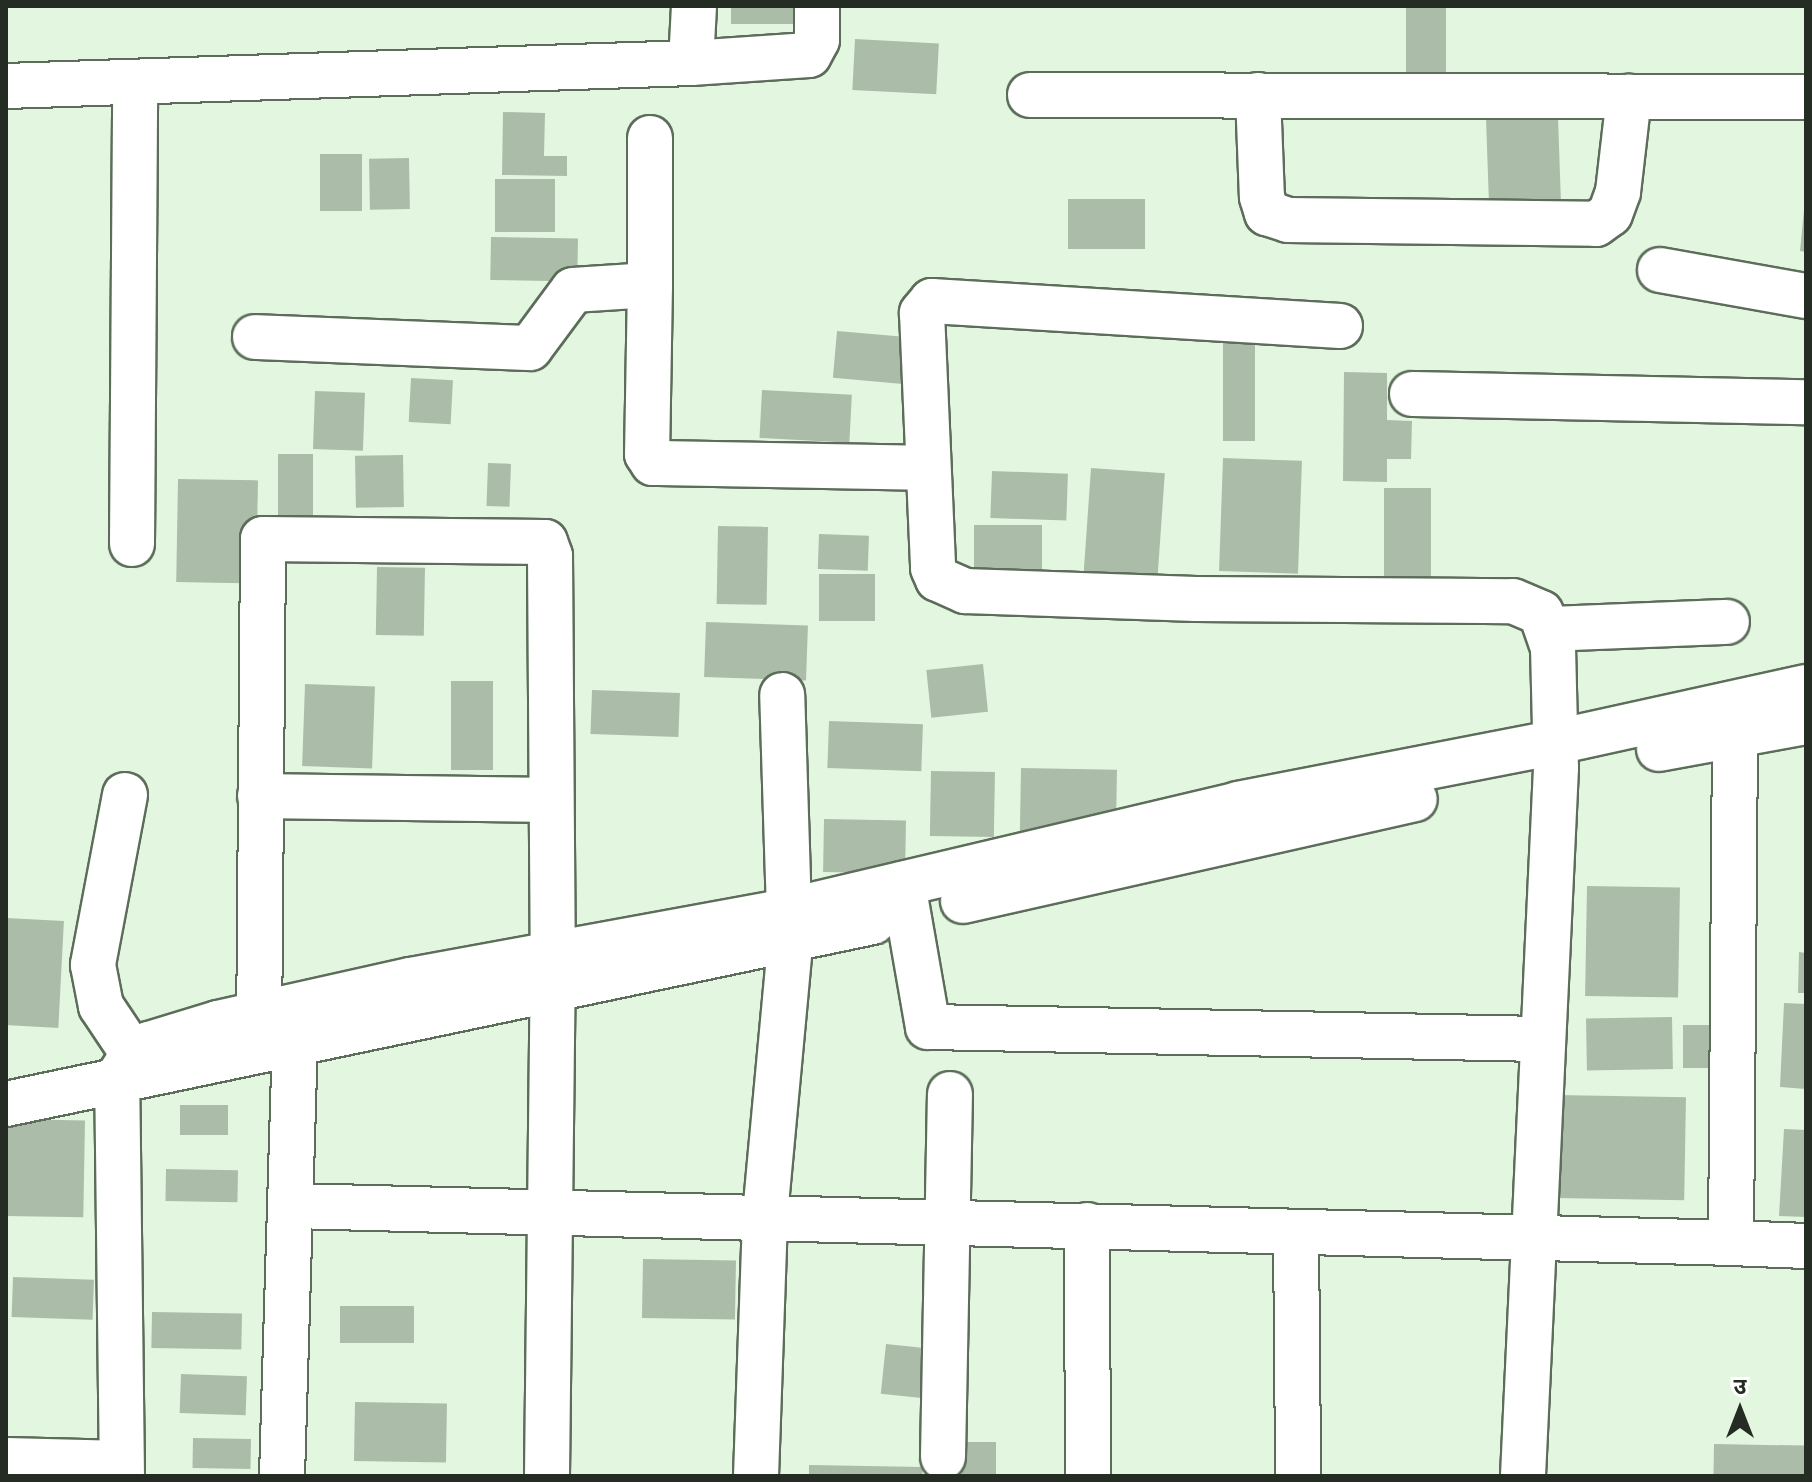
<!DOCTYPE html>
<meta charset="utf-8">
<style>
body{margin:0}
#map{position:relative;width:1812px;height:1482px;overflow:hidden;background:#e3f7e0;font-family:"Asap Condensed","Noto Sans Devanagari",sans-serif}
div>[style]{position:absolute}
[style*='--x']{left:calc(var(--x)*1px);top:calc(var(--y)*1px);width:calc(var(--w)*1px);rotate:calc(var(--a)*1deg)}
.building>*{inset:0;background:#abbda8;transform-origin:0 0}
.roads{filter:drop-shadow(2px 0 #5c6d5a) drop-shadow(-2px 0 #5c6d5a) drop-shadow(0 2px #5c6d5a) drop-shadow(0 -2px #5c6d5a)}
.minor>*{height:44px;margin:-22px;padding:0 22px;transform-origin:22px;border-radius:22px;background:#fff}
span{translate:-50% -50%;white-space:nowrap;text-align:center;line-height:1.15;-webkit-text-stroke:7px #fff;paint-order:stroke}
.frame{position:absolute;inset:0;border:8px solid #252c24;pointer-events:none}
.north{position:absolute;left:1700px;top:1370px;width:80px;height:80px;-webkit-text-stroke:6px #fff;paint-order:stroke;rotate:0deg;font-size:22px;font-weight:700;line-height:32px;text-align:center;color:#252c24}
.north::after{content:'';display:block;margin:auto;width:28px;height:36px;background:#252c24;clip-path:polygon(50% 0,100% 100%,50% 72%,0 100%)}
</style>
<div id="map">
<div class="building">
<i style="left:731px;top:6px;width:74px;height:18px"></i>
<i style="left:1406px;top:7px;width:40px;height:74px"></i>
<i style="left:855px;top:39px;width:84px;height:51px;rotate:3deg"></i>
<i style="clip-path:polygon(503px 112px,545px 113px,544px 156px,567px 156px,567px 176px,502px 175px)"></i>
<i style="left:1558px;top:117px;width:93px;height:72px;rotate:88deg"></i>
<i style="left:320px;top:154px;width:42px;height:57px"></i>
<i style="left:409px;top:158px;width:51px;height:40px;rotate:89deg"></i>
<i style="left:495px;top:179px;width:60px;height:53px"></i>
<i style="left:1068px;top:199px;width:77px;height:50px"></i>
<i style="clip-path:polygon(1804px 210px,1806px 211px,1806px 252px,1800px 251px)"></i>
<i style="left:491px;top:237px;width:87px;height:43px;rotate:1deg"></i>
<i style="left:837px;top:331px;width:70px;height:47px;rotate:5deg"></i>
<i style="left:1223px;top:339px;width:32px;height:102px"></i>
<i style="clip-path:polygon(1344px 372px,1387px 373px,1387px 420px,1412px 421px,1411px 459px,1387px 459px,1387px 482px,1343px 481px)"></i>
<i style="left:411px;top:378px;width:42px;height:44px;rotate:3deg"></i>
<i style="left:762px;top:390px;width:90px;height:48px;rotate:3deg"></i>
<i style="left:315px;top:391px;width:50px;height:58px;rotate:2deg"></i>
<i style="left:278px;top:454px;width:35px;height:73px"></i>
<i style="left:403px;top:455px;width:52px;height:48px;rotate:89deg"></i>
<i style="left:1223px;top:458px;width:79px;height:113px;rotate:2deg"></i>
<i style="left:488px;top:463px;width:23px;height:43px;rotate:2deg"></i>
<i style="left:1091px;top:468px;width:74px;height:117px;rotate:4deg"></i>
<i style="left:992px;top:471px;width:76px;height:47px;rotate:2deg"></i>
<i style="left:178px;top:479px;width:80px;height:103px;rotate:1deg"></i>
<i style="left:1384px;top:488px;width:47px;height:108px"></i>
<i style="left:974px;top:525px;width:68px;height:55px"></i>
<i style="left:718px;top:526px;width:50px;height:78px;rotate:1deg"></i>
<i style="left:819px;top:534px;width:50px;height:35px;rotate:2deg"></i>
<i style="left:377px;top:567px;width:48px;height:68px;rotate:1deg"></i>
<i style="left:819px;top:574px;width:56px;height:47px"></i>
<i style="left:706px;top:622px;width:102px;height:55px;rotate:2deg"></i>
<i style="left:983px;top:664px;width:48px;height:57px;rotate:84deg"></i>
<i style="left:451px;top:681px;width:42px;height:89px"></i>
<i style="left:305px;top:684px;width:70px;height:82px;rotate:2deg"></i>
<i style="left:592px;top:690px;width:88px;height:44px;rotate:2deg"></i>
<i style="left:829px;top:721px;width:94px;height:47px;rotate:2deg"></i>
<i style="left:1021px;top:768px;width:96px;height:63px;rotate:1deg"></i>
<i style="left:931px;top:771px;width:64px;height:65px;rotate:1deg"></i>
<i style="left:824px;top:819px;width:82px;height:53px;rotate:1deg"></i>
<i style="left:1587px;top:886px;width:93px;height:110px;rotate:1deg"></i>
<i style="left:6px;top:918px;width:58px;height:107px;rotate:3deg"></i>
<i style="clip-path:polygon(1799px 952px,1806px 953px,1806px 993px,1798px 993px)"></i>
<i style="clip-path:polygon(1784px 1003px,1806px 1004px,1806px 1089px,1780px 1087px)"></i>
<i style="left:1672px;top:1017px;width:52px;height:86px;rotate:89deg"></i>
<i style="left:1730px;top:1025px;width:43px;height:47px;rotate:90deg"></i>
<i style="left:1557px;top:1095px;width:129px;height:103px;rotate:1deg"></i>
<i style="left:180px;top:1105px;width:48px;height:30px"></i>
<i style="left:6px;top:1119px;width:79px;height:97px;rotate:1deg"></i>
<i style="clip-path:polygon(1784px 1129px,1806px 1130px,1806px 1217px,1779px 1216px)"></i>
<i style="left:166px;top:1169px;width:72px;height:32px;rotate:1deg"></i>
<i style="left:643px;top:1259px;width:93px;height:59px;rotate:1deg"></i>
<i style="left:13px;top:1277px;width:81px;height:40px;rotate:2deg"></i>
<i style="left:340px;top:1306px;width:74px;height:37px"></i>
<i style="left:152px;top:1312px;width:90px;height:36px;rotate:1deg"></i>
<i style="left:886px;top:1344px;width:41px;height:50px;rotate:6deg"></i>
<i style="left:181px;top:1374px;width:66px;height:39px;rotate:2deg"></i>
<i style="left:355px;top:1402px;width:92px;height:59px;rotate:1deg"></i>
<i style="left:193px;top:1438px;width:58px;height:30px;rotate:1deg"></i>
<i style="left:962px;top:1442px;width:34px;height:34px"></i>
<i style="left:1714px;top:1444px;width:92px;height:32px;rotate:1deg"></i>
<i style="clip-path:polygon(809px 1465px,923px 1467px,922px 1476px,809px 1476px)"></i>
</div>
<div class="roads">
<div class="minor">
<i style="--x:694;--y:6;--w:57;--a:93"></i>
<i style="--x:691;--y:63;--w:118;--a:-3.9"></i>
<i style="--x:809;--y:55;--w:17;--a:-62"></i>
<i style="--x:817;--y:40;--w:34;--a:-90"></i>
<i style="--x:6;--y:86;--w:685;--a:-1.92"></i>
<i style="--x:1030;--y:95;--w:776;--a:0.15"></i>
<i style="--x:1258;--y:95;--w:102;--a:87.8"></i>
<i style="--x:1262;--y:197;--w:17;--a:73"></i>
<i style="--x:1267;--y:213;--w:22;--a:18"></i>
<i style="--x:1288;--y:220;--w:308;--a:0.7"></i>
<i style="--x:1596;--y:224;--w:17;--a:-36"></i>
<i style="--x:1610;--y:214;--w:23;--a:-70"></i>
<i style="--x:1618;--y:192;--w:96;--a:-83.4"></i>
<i style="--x:1660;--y:270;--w:148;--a:10.1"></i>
<i style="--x:650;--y:285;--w:147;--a:-90"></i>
<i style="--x:1340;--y:326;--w:409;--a:-176.5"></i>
<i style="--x:932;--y:301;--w:16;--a:130"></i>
<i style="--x:922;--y:313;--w:255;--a:87.5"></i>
<i style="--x:933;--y:568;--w:12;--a:66"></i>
<i style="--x:938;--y:579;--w:30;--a:24"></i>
<i style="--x:965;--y:591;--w:231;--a:2"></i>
<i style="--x:1196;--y:599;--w:317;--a:0.4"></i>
<i style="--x:1513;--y:601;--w:30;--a:23"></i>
<i style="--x:1541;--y:613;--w:36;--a:71"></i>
<i style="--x:1553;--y:647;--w:121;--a:88.6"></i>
<i style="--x:1556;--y:768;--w:709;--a:92.67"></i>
<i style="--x:255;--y:337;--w:275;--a:2.3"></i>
<i style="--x:530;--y:348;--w:72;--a:-53.4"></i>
<i style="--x:573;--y:290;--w:77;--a:-3.7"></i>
<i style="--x:650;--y:285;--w:169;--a:91"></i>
<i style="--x:647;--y:454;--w:11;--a:56"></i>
<i style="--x:653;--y:463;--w:273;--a:1"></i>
<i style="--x:1412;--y:394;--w:394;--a:1.2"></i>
<i style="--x:132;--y:544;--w:460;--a:-89.6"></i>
<i style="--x:1549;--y:629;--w:178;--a:-2.3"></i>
<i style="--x:1735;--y:735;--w:508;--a:90.45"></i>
<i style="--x:1731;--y:1243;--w:75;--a:2.3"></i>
<i style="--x:1659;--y:749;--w:149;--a:-10.4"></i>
<i style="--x:125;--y:795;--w:173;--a:100.7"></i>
<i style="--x:93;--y:965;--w:42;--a:79"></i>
<i style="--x:101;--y:1006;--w:58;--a:56.3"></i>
<i style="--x:260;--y:796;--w:291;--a:0.8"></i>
<i style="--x:903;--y:884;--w:145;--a:80.1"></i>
<i style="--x:928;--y:1027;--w:615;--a:1.12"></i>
<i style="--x:963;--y:901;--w:463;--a:-12.7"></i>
<i style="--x:259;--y:1041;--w:502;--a:-89.54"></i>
<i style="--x:263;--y:539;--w:282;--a:0.6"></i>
<i style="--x:545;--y:542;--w:15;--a:70"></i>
<i style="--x:550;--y:556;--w:398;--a:89.6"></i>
<i style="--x:553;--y:954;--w:522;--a:90.66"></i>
<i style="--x:6;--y:1104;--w:886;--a:-11.86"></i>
<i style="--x:293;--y:1206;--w:1438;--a:1.47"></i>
<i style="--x:1087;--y:1225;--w:251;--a:89.8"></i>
<i style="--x:1296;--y:1232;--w:244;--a:89.5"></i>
<i style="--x:943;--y:1457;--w:363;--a:-88.9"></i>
<i style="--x:6;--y:1460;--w:115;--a:1.5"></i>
<i style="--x:122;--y:1476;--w:397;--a:-90.7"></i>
<i style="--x:117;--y:1079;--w:30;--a:-57"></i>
<i style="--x:133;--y:1054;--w:19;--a:-32"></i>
<i style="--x:149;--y:1044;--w:72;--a:-16.9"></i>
<i style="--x:218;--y:1023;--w:198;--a:-12.6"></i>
<i style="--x:411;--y:980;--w:386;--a:-10.4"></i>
<i style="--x:791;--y:910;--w:459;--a:-13.3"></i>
<i style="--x:1238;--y:804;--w:324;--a:-11"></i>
<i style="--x:1556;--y:742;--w:256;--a:-12.4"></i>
<i style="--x:282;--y:1476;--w:433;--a:-88.3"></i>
<i style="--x:756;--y:1476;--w:261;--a:-88"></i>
<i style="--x:765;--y:1215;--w:273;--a:-84.7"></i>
<i style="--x:790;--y:943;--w:248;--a:-91.8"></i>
</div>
</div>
<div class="frame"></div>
<div class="north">उ</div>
</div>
